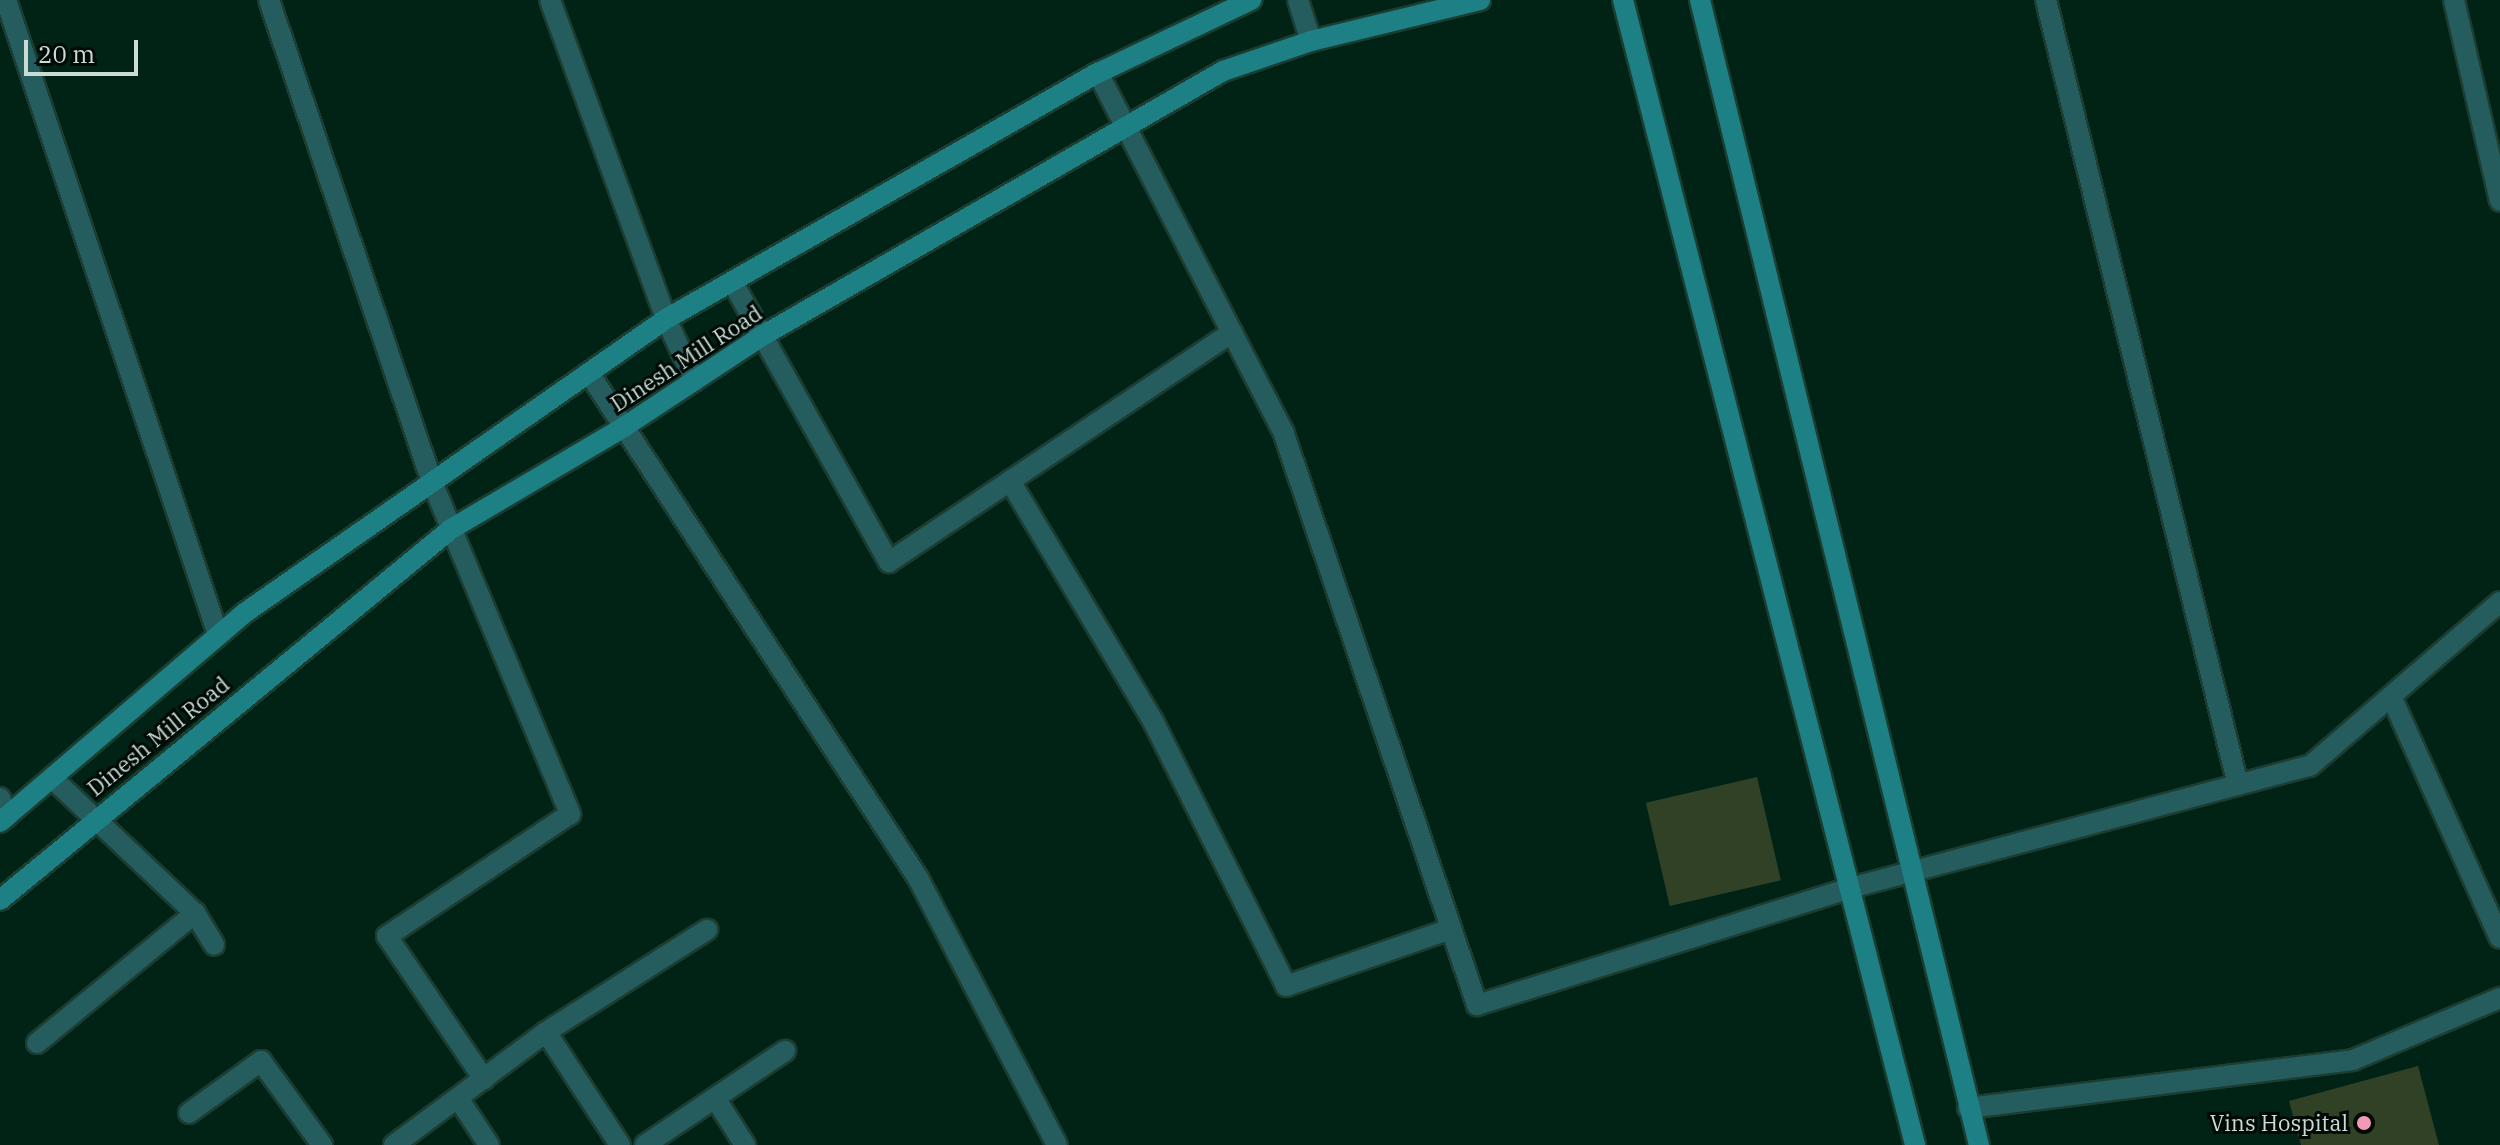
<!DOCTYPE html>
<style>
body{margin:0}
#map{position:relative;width:2500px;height:1145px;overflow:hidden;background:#002316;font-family:"IBM Plex Serif",serif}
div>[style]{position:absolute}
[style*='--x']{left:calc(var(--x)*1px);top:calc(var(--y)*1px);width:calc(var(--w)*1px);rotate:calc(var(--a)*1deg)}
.building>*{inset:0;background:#314126;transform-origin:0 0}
.roads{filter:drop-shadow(2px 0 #1c3d31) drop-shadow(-2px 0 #1c3d31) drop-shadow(0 2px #1c3d31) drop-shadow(0 -2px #1c3d31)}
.street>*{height:20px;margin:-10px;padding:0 10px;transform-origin:10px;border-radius:10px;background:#255c5e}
.secondary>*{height:20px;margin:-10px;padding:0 10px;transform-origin:10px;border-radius:10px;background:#1c8084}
.dots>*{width:22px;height:22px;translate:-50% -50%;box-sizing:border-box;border:4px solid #000905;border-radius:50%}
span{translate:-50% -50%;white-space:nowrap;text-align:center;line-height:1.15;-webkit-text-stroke:6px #000905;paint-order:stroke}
.street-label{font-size:22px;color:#c9ddd4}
.poi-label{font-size:22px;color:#c9ddd4}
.right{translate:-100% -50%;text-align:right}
.scale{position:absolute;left:24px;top:40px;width:114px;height:36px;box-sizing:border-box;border:4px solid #c9ddd4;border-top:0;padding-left:10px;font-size:24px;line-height:28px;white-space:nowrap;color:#c9ddd4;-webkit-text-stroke:6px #000905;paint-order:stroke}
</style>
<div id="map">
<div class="building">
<i style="left:1757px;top:777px;width:106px;height:114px;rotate:77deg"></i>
<i style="clip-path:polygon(2418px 1066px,2439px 1145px,2301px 1145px,2289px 1101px)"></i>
</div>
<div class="roads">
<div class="street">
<i style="--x:6;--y:0;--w:669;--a:71.54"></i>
<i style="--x:269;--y:0;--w:509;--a:71.32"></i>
<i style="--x:432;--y:482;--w:360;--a:67.4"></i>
<i style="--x:570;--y:814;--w:220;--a:146.3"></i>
<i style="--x:387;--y:936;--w:173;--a:55.9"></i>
<i style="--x:550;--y:0;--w:339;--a:70"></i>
<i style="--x:666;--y:319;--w:68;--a:64.9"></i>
<i style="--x:1298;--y:0;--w:43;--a:72.4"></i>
<i style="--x:2046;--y:0;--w:808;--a:76.26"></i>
<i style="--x:2454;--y:0;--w:206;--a:77.1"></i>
<i style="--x:1098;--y:73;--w:406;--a:62.7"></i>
<i style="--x:1284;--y:434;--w:603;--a:71.32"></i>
<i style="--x:1477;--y:1005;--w:391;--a:-17.4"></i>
<i style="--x:1850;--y:888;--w:476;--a:-14.9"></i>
<i style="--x:2310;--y:766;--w:251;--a:-40.8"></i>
<i style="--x:733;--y:283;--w:320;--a:60.8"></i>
<i style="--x:889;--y:562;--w:413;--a:-33.8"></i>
<i style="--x:589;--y:373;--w:603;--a:56.92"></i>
<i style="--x:918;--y:878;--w:301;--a:62.5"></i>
<i style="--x:1010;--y:481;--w:282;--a:59.2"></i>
<i style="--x:1154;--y:723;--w:294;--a:63.3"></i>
<i style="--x:1286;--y:986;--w:175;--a:-19.1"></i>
<i style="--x:2391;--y:696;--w:265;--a:65.8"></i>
<i style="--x:52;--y:778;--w:197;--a:43.4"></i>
<i style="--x:195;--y:913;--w:37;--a:59"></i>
<i style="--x:0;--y:798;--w:20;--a:70"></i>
<i style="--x:546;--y:1032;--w:135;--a:56.8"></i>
<i style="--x:37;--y:1043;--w:205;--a:-39.4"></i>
<i style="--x:458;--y:1098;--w:56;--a:56.6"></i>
<i style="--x:715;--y:1098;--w:56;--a:57.4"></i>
<i style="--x:1968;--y:1108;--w:388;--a:-7.1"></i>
<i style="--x:2353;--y:1060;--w:160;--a:-22.9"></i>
<i style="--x:189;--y:1113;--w:89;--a:-35.8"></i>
<i style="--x:261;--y:1061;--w:104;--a:54"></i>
<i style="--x:394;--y:1145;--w:189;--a:-36.6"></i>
<i style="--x:546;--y:1032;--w:191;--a:-32.4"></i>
<i style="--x:645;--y:1145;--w:169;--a:-33.9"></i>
</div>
<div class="secondary">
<i style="--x:1623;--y:0;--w:1182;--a:75.69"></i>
<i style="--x:1700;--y:0;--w:1179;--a:76.31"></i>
<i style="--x:0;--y:822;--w:323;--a:-40.5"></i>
<i style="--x:246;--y:612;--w:512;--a:-34.9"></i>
<i style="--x:666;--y:319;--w:497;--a:-29.7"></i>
<i style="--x:1098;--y:73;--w:170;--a:-25.5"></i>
<i style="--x:0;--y:900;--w:584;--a:-39.44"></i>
<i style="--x:451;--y:529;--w:201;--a:-30.5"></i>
<i style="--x:624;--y:427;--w:165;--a:-33.4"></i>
<i style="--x:762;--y:336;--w:532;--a:-29.89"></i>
<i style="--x:1223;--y:71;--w:93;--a:-18.8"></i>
<i style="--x:1311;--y:41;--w:174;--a:-13.6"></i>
</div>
</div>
<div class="dots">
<i style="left:2364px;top:1123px;background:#f09ab4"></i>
</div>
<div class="street-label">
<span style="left:686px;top:358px;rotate:-33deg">Dinesh Mill Road</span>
<span style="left:158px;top:736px;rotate:-39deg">Dinesh Mill Road</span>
</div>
<div class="poi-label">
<span class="right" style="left:2348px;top:1123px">Vins Hospital</span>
</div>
<div class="scale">20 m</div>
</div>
